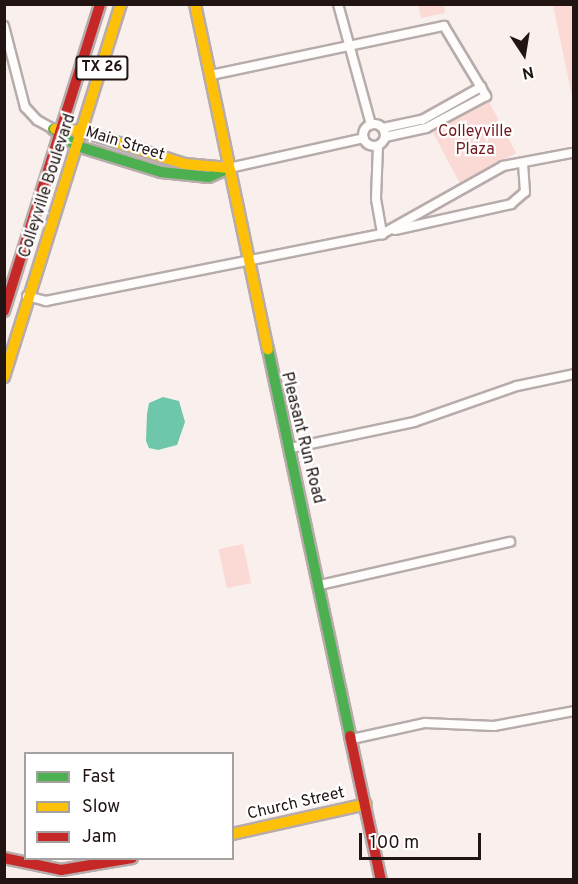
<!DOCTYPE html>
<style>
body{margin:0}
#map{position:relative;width:578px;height:884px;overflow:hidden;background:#f9f0ee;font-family:Overpass,sans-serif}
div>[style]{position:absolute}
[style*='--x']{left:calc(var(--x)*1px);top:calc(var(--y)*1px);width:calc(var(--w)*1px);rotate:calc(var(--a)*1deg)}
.green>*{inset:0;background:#fbdad6;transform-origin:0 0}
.water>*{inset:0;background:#6ec7aa}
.roads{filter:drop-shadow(2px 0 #b8acab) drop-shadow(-2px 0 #b8acab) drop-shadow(0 2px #b8acab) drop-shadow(0 -2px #b8acab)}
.street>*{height:8px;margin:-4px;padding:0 4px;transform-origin:4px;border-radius:4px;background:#fefdfc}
.street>.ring{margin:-4px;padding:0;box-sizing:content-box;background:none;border:8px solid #fefdfc;border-radius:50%}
.fast>*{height:10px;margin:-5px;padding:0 5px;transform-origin:5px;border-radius:5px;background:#4caf50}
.slow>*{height:10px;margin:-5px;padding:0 5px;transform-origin:5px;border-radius:5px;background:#ffc107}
.jam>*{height:10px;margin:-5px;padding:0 5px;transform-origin:5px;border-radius:5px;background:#c62828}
span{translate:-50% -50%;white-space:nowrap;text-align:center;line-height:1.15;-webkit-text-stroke:4.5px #fff;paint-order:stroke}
.shield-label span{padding:2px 4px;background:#fff;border:2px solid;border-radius:4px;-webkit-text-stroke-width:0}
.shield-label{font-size:15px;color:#211413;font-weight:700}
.park-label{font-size:16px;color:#72171b}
.street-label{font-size:16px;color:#211413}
.frame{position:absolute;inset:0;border:6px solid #211413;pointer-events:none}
.legend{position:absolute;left:24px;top:752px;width:210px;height:108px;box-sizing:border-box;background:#fff;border:2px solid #a6a1a1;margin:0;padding:8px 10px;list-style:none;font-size:18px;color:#211413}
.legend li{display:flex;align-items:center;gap:12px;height:30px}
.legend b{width:30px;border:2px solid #a6a1a1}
.north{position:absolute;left:494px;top:24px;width:60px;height:60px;-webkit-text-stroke:4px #fff;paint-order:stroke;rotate:168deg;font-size:16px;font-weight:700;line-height:24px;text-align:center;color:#211413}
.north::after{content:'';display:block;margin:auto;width:21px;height:27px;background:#211413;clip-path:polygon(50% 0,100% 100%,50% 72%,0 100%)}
.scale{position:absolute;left:359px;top:833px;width:122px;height:27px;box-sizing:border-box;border:3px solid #211413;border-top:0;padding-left:8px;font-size:18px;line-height:21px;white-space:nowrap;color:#211413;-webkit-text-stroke:4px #fff;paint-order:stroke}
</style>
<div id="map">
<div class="green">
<i style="clip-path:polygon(418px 5px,444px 5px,445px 13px,421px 18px)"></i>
<i style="clip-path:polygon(553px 5px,573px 5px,573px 101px)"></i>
<i style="left:488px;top:100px;width:60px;height:64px;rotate:62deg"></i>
<i style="left:243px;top:544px;width:40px;height:25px;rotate:78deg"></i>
</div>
<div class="water">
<i style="clip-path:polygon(163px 397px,179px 401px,185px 422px,177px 445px,158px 450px,149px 448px,146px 441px,147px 414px,149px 403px)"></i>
</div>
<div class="roads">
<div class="street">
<i style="--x:338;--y:4;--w:125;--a:74.7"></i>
<i style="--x:4;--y:26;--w:84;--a:75.5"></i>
<i style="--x:25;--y:107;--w:18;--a:47"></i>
<i style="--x:37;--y:120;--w:18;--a:29"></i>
<i style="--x:211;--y:75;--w:238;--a:-11.9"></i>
<i style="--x:444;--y:26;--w:82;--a:59"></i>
<i style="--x:486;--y:96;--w:68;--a:151.9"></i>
<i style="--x:426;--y:128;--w:42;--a:167.6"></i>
<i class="ring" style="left:363px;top:124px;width:14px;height:14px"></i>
<i style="--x:383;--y:128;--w:40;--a:-12"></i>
<i style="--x:422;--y:120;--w:68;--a:-29.2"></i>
<i style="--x:378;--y:146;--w:53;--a:92.2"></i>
<i style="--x:376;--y:199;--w:36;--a:80"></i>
<i style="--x:229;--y:168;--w:138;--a:-12.5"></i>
<i style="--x:395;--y:230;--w:119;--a:-12.6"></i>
<i style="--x:511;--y:204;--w:18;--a:-41"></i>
<i style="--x:525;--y:192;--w:29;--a:-94"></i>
<i style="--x:27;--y:296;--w:20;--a:15"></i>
<i style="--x:46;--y:301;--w:343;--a:-11.3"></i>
<i style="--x:382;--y:234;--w:139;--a:-29.3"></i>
<i style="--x:503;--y:166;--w:69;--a:-10.8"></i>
<i style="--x:291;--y:448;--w:126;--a:-11.9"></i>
<i style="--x:414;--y:422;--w:109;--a:-19.3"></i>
<i style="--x:517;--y:386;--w:58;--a:-11.9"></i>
<i style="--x:320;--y:585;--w:195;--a:-12.8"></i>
<i style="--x:352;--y:739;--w:75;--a:-12.4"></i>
<i style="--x:425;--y:723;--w:69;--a:2.5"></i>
<i style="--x:494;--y:726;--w:81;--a:-10.6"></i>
</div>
<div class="fast">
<i style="--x:53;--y:129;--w:29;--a:35"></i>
<i style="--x:77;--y:146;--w:88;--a:17.2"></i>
<i style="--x:161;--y:172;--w:48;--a:5.9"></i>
<i style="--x:209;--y:177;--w:22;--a:-24"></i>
<i style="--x:268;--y:349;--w:396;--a:78"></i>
</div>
<div class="slow">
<i style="--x:195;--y:4;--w:353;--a:78.1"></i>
<i style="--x:55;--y:129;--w:26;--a:4"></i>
<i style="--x:81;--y:131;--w:109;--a:17.6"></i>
<i style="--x:185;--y:164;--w:44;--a:5.2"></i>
<i style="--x:4;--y:377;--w:391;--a:-72.6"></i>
<i style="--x:232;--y:834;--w:137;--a:-12.6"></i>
</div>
<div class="jam">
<i style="--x:4;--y:311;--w:322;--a:-72.6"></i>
<i style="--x:350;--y:736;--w:147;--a:77.9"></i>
<i style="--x:4;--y:858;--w:58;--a:11.9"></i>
<i style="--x:61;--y:870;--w:72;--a:-9.6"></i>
</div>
</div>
<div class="shield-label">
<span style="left:102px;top:68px">TX 26</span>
</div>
<div class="park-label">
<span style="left:475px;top:141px">Colleyville<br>Plaza</span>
</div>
<div class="street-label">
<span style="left:125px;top:144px;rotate:17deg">Main Street</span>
<span style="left:48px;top:186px;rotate:-72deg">Colleyville Boulevard</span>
<span style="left:302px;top:438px;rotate:76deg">Pleasant Run Road</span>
<span style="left:296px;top:804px;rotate:-13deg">Church Street</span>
</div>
<div class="frame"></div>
<ul class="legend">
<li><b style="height:8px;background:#4caf50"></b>Fast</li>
<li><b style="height:8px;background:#ffc107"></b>Slow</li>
<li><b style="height:8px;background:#c62828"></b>Jam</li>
</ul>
<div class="north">N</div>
<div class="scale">100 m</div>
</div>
